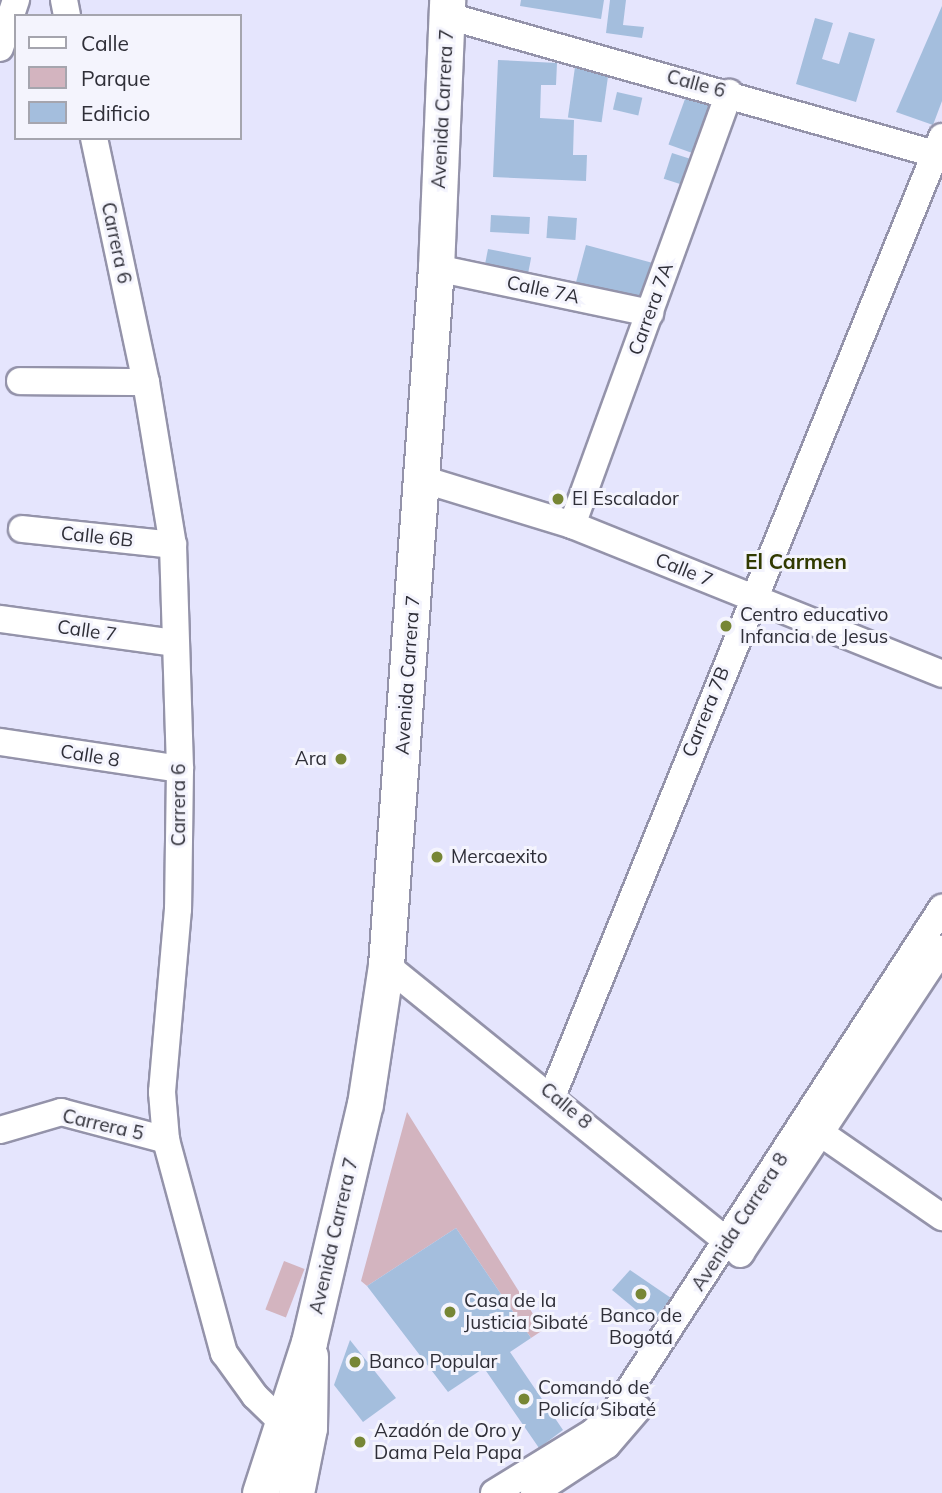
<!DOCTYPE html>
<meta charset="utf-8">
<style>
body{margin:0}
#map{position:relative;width:942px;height:1493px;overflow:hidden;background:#e5e5fd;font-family:Mulish,sans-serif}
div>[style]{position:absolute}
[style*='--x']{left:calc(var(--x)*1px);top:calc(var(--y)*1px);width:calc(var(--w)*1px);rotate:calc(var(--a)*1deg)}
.green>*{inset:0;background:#d3b4bf;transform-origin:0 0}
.building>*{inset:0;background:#a4bedd;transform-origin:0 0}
.roads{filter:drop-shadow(2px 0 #9493aa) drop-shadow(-2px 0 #9493aa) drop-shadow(0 2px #9493aa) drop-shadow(0 -2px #9493aa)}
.minor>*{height:26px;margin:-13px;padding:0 13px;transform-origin:13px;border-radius:13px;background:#fff}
.major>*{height:35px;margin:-17.5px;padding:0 17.5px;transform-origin:17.5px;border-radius:17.5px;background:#fff}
.dots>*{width:19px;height:19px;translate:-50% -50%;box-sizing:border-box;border:4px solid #f4f4fd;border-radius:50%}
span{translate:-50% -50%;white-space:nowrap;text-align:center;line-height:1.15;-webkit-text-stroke:6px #f4f4fd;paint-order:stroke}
.street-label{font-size:19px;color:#2f2f38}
.poi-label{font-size:19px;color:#2f2f38}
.left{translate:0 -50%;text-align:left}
.right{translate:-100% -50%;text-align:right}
.neighbourhood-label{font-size:21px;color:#313a00;font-weight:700}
.legend{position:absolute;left:14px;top:14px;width:228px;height:126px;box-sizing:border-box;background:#f4f4fd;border:2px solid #a5a5ae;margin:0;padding:9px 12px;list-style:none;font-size:21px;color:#2f2f38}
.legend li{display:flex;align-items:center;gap:14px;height:35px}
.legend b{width:35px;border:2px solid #a5a5ae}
</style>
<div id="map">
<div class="green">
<i style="clip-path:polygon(407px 1112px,543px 1330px,531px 1338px,456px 1228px,367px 1286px,361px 1281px)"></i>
<i style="left:284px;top:1261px;width:22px;height:52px;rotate:21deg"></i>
</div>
<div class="building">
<i style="clip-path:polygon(521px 0,604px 0,601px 19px,520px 6px)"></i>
<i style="clip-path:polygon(610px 0,626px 0,623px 25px,644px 27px,642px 38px,606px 33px)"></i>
<i style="clip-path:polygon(942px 6px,942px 101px,933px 125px,896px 112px)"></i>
<i style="clip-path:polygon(815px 18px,833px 23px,822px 59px,839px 64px,849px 32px,875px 39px,856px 102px,796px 84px)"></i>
<i style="clip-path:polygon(498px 60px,557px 63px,556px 85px,541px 85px,540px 118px,574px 120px,573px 155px,587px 155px,586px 181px,493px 177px)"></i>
<i style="left:575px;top:67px;width:34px;height:51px;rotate:8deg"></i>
<i style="left:689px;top:88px;width:35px;height:60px;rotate:20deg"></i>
<i style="left:617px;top:92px;width:26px;height:18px;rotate:13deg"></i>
<i style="left:672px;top:153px;width:23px;height:27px;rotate:18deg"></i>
<i style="left:491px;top:215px;width:39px;height:17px;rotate:3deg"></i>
<i style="left:548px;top:216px;width:29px;height:22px;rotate:4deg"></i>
<i style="left:586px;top:245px;width:73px;height:45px;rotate:15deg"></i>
<i style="left:488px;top:249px;width:44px;height:22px;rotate:11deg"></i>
<i style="clip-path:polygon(456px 1228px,531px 1338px,510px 1352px,563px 1430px,539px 1448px,484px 1368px,448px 1392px,367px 1286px)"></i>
<i style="clip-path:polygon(630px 1270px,671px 1298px,652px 1323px,612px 1290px)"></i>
<i style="clip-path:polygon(350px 1340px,396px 1398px,363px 1422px,334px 1385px)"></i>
</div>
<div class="roads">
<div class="minor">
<i style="--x:64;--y:0;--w:16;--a:79"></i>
<i style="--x:448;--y:16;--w:513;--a:15.82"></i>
<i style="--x:0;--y:48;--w:51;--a:-71.6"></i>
<i style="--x:94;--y:138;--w:249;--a:78"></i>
<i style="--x:146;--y:382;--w:165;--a:80.6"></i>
<i style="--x:173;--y:545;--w:224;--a:88.2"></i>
<i style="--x:180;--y:769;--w:140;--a:90.8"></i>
<i style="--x:178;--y:909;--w:184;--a:95"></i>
<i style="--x:162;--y:1092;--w:48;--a:85.2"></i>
<i style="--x:166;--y:1140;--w:221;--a:74.8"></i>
<i style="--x:224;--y:1353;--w:53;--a:54.2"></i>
<i style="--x:255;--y:1396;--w:35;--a:44"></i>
<i style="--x:280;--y:1420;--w:20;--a:15"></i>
<i style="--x:436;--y:268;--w:219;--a:11.9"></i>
<i style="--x:20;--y:381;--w:126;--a:0.5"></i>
<i style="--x:422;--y:479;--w:157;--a:17"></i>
<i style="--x:572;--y:525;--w:399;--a:21.9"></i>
<i style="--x:572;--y:525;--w:460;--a:-70"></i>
<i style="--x:22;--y:529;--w:152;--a:6"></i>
<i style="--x:0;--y:619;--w:177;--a:7.8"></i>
<i style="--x:0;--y:742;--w:182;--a:8.5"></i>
<i style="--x:386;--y:965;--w:457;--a:39"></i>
<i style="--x:553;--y:1094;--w:1033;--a:-67.88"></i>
<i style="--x:0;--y:1130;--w:64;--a:-16.4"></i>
<i style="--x:61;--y:1112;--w:109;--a:14.9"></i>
<i style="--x:822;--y:1134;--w:146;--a:34.7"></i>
<i style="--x:740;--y:1254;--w:366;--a:-56.5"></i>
<i style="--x:494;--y:1493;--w:115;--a:-31.5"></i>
<i style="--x:592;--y:1433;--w:33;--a:-44"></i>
<i style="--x:616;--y:1410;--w:599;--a:-57"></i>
<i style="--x:534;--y:1493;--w:87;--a:-33.3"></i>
<i style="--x:607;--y:1445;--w:48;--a:-49.3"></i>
</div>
<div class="major">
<i style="--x:260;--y:1493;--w:159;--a:-72"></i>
<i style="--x:309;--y:1342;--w:244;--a:-76.8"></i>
<i style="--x:365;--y:1104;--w:141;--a:-81.4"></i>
<i style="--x:386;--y:965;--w:699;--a:-85.9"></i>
<i style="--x:436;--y:268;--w:268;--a:-87.6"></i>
<i style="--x:296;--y:1493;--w:66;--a:-78.7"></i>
<i style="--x:309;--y:1428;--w:72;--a:-89.2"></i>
</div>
</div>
<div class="dots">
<i style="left:558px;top:499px;background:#778635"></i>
<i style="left:726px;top:626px;background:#778635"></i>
<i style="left:341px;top:759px;background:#778635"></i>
<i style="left:437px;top:857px;background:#778635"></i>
<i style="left:641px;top:1294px;background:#778635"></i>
<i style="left:450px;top:1312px;background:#778635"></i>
<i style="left:355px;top:1362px;background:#778635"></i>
<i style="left:524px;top:1399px;background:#778635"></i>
<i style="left:360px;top:1442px;background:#778635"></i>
</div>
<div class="street-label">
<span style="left:696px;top:84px;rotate:15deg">Calle 6</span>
<span style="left:443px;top:109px;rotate:-87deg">Avenida Carrera 7</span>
<span style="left:116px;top:243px;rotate:78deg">Carrera 6</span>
<span style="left:543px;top:290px;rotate:12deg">Calle 7A</span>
<span style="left:651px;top:309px;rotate:-70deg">Carrera 7A</span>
<span style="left:97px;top:537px;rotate:6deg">Calle 6B</span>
<span style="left:684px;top:570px;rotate:22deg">Calle 7</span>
<span style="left:87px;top:631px;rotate:8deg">Calle 7</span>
<span style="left:408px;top:675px;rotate:-86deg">Avenida Carrera 7</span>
<span style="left:706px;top:712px;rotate:-68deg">Carrera 7B</span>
<span style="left:90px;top:756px;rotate:9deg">Calle 8</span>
<span style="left:179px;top:805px;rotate:-90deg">Carrera 6</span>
<span style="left:566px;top:1106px;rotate:40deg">Calle 8</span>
<span style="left:103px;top:1125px;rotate:13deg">Carrera 5</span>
<span style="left:740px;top:1222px;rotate:-57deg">Avenida Carrera 8</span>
<span style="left:334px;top:1236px;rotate:-77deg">Avenida Carrera 7</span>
</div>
<div class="poi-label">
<span class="left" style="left:572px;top:499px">El Escalador</span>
<span class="left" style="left:740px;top:626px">Centro educativo<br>Infancia de Jesus</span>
<span class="right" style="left:327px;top:759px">Ara</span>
<span class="left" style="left:451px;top:857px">Mercaexito</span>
<span class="left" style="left:464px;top:1312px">Casa de la<br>Justicia Sibaté</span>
<span style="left:641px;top:1327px">Banco de<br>Bogotá</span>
<span class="left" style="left:369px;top:1362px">Banco Popular</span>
<span class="left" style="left:538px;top:1399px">Comando de<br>Policía Sibaté</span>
<span class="left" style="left:374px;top:1442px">Azadón de Oro y<br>Dama Pela Papa</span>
</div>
<div class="neighbourhood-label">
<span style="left:796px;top:561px">El Carmen</span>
</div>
<ul class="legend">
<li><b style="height:9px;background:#fff"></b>Calle</li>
<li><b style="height:19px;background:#d3b4bf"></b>Parque</li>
<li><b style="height:19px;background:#a4bedd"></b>Edificio</li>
</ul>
</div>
